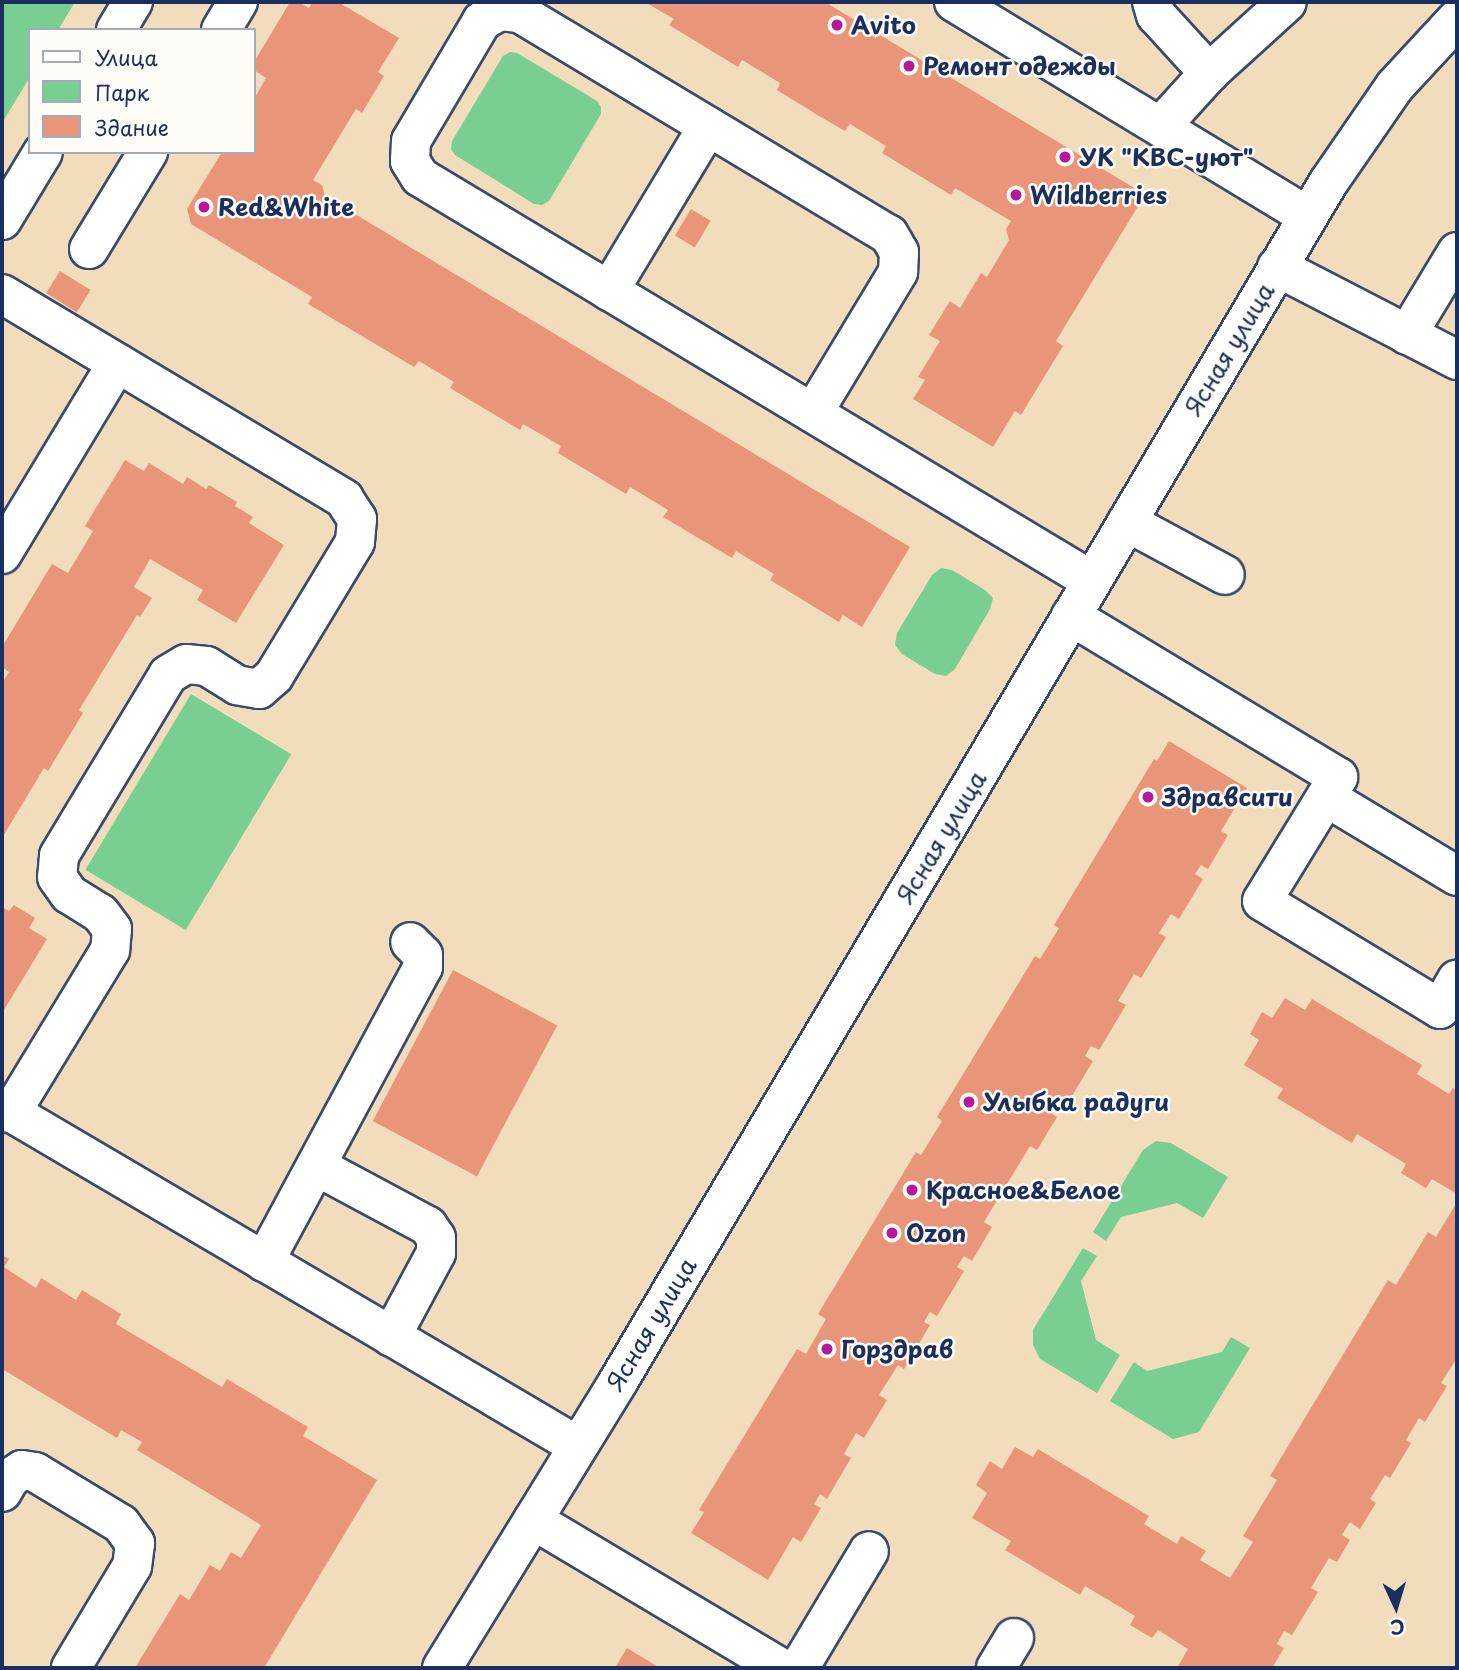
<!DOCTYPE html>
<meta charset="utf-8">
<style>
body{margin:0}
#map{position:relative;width:1459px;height:1670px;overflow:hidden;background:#f1ddbc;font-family:"Playpen Sans",sans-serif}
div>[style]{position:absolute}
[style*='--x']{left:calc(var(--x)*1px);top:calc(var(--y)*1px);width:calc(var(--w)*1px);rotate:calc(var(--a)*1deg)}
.green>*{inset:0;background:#79ce92;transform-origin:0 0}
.building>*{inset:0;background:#e9957a;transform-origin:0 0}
.roads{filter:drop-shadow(2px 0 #3b496c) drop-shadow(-2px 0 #3b496c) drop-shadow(0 2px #3b496c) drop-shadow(0 -2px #3b496c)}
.minor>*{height:38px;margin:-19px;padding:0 19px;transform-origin:19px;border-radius:19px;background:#fff}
.dots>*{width:19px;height:19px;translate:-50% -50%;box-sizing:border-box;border:4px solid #fdfcf7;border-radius:50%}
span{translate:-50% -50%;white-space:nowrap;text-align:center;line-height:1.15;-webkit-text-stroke:5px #fdfcf7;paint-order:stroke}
.poi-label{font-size:24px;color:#1b2f5e;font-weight:700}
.left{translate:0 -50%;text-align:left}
.street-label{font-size:24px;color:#1b2f5e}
.frame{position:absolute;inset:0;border:4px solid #1b2f5e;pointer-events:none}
.legend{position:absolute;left:28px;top:28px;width:228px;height:126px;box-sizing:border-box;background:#fdfcf7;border:2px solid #a3aaba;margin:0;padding:9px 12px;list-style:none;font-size:21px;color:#1b2f5e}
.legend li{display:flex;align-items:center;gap:14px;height:35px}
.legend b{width:35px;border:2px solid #a3aaba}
.north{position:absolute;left:1361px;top:1572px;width:70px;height:70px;-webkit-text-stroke:5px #fdfcf7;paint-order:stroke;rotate:176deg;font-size:19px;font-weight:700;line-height:28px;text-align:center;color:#1b2f5e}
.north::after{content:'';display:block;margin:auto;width:24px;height:32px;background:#1b2f5e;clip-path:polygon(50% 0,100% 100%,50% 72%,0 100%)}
</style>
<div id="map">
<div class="green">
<i style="clip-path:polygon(2px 2px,75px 2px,58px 30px,30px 30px,30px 77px,2px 123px)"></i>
<i style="clip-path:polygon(510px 52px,517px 53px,597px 101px,601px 107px,601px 114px,549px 201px,542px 205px,534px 204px,455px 155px,451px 149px,452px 141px,503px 56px)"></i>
<i style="clip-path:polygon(941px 568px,952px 570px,985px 590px,993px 598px,990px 609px,955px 669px,946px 676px,935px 674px,902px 654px,895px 645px,897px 633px,932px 575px)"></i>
<i style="left:191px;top:694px;width:117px;height:205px;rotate:31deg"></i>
<i style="clip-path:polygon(1156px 1141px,1171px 1143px,1228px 1177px,1203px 1218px,1177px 1203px,1121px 1217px,1106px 1241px,1093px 1232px,1143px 1150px)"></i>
<i style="clip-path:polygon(1083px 1248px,1097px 1256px,1081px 1281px,1096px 1340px,1120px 1355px,1097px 1393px,1040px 1359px,1033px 1345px,1033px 1330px)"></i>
<i style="clip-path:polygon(1231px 1337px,1250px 1348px,1199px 1432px,1173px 1439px,1110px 1401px,1134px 1362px,1147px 1371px,1222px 1352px)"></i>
</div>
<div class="building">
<i style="clip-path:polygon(290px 2px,299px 2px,309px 8px,312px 2px,338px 2px,399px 38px,378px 72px,384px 76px,362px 113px,356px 109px,313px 180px,322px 185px,325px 196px,910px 547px,862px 627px,843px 615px,839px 622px,770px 580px,774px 574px,736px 551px,732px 558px,663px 517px,668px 510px,630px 487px,626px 494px,558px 453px,561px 446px,523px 424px,520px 430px,450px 388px,454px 382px,419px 361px,414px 367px,308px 304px,312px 297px,191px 224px,187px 209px,222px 152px,254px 152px,254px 99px,266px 78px,254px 70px,254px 62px)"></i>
<i style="clip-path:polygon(645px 2px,825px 2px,1136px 189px,1141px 195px,1140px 203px,1056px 341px,1063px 346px,1021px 415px,1015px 411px,993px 447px,913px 399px,925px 380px,918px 377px,940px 341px,929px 335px,950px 301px,960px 308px,981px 273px,987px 277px,1009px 240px,1006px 229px,1011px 221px,955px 188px,951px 195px,882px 153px,886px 146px,850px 124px,845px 131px,819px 116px,777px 90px,780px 83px,742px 60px,738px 67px,669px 25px,674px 19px)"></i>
<i style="left:691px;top:209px;width:23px;height:31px;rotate:31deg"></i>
<i style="left:60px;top:271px;width:36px;height:26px;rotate:32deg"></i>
<i style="clip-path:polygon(125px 460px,144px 471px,149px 463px,183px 484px,187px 477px,206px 489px,209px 485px,237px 502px,235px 506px,253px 517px,249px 523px,284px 545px,236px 623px,197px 600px,203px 590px,150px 559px,134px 587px,152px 598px,140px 617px,137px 615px,79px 710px,83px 713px,48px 771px,44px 768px,2px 838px,2px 683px,9px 672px,2px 667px,2px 647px,52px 564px,68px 573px,93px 531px,85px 526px)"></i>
<i style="clip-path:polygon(1169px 741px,1247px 788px,1221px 831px,1228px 835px,1208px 869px,1201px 865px,1195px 874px,1203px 879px,1179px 919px,1171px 914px,1159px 933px,1166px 937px,1141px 978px,1134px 974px,1118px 1001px,1126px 1005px,1099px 1050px,1091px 1046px,1085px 1056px,1093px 1061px,1066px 1106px,1058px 1100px,1051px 1113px,1057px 1117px,1037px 1150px,1030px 1146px,984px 1222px,992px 1227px,972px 1261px,964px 1256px,957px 1267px,964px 1271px,937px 1316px,930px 1312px,924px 1322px,930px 1325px,904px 1369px,898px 1365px,879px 1395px,887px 1400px,864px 1438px,856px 1433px,844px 1454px,851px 1458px,827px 1499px,820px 1494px,814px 1504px,821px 1508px,801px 1542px,793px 1537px,768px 1580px,691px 1533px,704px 1512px,699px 1510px,797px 1349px,806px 1354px,826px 1319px,818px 1314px,916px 1152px,921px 1155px,942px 1121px,937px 1117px,1035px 956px,1040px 959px,1059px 928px,1054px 925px,1154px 759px,1157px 761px)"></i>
<i style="clip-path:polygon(14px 905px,35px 918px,29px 928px,47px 939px,4px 1010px,2px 1008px,2px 907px,9px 911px)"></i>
<i style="left:453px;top:970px;width:118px;height:171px;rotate:28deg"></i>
<i style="clip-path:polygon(1285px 998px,1305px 1010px,1312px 999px,1422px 1065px,1417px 1074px,1449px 1094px,1453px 1088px,1457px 1090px,1457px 1194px,1432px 1179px,1426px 1188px,1401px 1173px,1406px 1164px,1357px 1134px,1352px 1143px,1277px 1098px,1283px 1089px,1244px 1065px,1259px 1040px,1250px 1034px,1262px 1012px,1272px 1018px)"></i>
<i style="clip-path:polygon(1457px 1202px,1457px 1358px,1441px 1383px,1447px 1386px,1425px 1422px,1419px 1418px,1406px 1440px,1411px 1443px,1390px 1478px,1385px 1475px,1370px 1499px,1376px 1503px,1360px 1529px,1350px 1522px,1342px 1535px,1350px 1540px,1337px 1562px,1329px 1558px,1311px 1588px,1318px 1592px,1292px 1635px,1284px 1631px,1277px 1644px,1284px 1648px,1272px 1668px,1177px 1668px,1188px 1649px,1158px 1630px,1152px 1638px,1130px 1625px,1135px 1616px,1085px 1586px,1080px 1595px,1005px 1550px,1011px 1541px,972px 1518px,987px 1493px,976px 1485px,990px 1461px,1002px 1469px,1015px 1447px,1033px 1457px,1038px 1449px,1149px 1516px,1144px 1524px,1177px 1544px,1181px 1536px,1206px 1551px,1200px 1560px,1230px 1578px,1253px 1542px,1243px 1536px,1277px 1480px,1270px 1476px,1388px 1280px,1396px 1285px,1428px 1232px,1436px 1237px)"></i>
<i style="clip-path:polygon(2px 1255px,9px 1259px,4px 1267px,36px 1288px,41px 1278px,76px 1300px,82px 1290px,121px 1314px,116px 1324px,222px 1387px,227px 1379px,308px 1427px,303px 1436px,377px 1480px,264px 1668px,135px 1668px,180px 1594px,189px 1600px,210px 1565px,220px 1571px,231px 1552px,241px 1558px,261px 1525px,137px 1450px,142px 1442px,121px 1430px,117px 1438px,2px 1369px)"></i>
<i style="clip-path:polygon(627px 1648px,660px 1668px,615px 1668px)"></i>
</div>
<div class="roads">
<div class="minor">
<i style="--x:954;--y:2;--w:414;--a:31.2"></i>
<i style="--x:1152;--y:2;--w:14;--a:73"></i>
<i style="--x:1156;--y:15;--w:79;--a:47.6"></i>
<i style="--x:116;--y:30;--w:33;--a:-59"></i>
<i style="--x:221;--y:30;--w:33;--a:-59"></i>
<i style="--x:1161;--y:126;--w:72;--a:-47.8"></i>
<i style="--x:1209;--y:73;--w:105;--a:-42.3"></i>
<i style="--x:2;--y:220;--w:79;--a:-58.9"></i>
<i style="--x:89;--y:249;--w:114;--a:-58.7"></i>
<i style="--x:1277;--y:267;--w:203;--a:27.3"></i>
<i style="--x:609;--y:291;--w:192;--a:-59"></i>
<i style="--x:2;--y:294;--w:399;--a:30.9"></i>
<i style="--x:344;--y:499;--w:24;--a:57"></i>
<i style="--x:357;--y:519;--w:23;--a:95"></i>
<i style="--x:355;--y:542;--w:157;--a:121.2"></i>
<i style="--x:274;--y:676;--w:20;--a:139"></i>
<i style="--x:259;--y:689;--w:22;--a:-170"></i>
<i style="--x:237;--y:685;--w:36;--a:-148"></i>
<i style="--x:206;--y:666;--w:20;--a:-174"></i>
<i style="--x:186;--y:664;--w:21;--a:149"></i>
<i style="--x:168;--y:675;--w:211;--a:121.1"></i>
<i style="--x:59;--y:856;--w:21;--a:95"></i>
<i style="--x:57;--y:877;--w:21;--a:55"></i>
<i style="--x:69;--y:894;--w:36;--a:32"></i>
<i style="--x:100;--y:913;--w:20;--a:53"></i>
<i style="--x:112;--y:929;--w:21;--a:95"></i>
<i style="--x:110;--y:950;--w:191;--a:121.3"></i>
<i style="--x:1407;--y:335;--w:97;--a:-58.9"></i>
<i style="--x:813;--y:413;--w:165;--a:-58.9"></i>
<i style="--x:898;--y:272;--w:20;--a:-87"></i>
<i style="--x:899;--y:252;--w:20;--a:-120"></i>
<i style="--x:889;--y:235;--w:431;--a:-149"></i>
<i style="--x:519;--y:13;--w:19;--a:-174"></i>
<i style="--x:500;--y:11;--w:21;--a:151"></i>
<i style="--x:482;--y:21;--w:139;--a:120.6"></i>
<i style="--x:411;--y:141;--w:20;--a:93"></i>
<i style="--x:410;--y:161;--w:19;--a:58"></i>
<i style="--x:420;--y:177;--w:784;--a:31.01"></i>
<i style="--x:1127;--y:522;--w:111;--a:28.4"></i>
<i style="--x:2;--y:554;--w:223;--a:-58.9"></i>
<i style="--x:1071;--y:616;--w:312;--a:31.1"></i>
<i style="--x:1338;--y:777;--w:145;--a:121.5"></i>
<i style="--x:1262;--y:901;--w:208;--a:31.2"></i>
<i style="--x:1440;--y:1009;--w:34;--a:-60"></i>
<i style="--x:1326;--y:797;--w:153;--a:31.1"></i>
<i style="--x:2;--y:1107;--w:668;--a:30.48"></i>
<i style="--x:316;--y:1166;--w:127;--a:28.2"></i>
<i style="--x:428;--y:1226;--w:14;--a:56"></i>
<i style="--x:436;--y:1238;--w:15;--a:90"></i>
<i style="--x:436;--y:1253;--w:95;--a:118.2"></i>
<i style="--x:264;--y:1262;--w:335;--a:-61.7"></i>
<i style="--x:423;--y:967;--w:12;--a:-90"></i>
<i style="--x:423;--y:955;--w:18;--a:-135"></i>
<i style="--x:2;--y:1492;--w:16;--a:-60"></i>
<i style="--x:10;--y:1478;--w:14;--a:-34"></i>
<i style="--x:22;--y:1470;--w:13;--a:9"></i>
<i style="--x:35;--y:1472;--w:100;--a:31.2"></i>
<i style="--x:121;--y:1524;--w:24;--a:54"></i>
<i style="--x:135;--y:1543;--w:23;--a:97"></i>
<i style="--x:132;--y:1566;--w:119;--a:120.9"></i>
<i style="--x:533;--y:1520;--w:289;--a:30.8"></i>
<i style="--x:442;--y:1668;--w:338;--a:-58.4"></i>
<i style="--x:619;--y:1380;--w:1391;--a:-59.36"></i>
<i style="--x:1328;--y:183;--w:118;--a:-55.4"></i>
<i style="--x:1395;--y:86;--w:91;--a:-47.2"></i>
<i style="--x:799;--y:1668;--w:136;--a:-59.1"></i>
<i style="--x:996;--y:1668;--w:35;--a:-59"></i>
</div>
</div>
<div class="dots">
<i style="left:837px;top:25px;background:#b5179e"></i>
<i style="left:909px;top:66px;background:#b5179e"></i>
<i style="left:1065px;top:157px;background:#b5179e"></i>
<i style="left:1016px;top:195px;background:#b5179e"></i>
<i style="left:204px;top:207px;background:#b5179e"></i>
<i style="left:1148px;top:797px;background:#b5179e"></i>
<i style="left:969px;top:1102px;background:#b5179e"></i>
<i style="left:912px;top:1190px;background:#b5179e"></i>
<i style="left:892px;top:1233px;background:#b5179e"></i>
<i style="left:827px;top:1349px;background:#b5179e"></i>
</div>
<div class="poi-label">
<span class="left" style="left:851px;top:25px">Avito</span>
<span class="left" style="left:923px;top:66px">Ремонт одежды</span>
<span class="left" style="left:1079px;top:157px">УК "КВС-уют"</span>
<span class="left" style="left:1030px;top:195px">Wildberries</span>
<span class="left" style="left:218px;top:207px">Red&amp;White</span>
<span class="left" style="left:1162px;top:797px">Здравсити</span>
<span class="left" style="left:983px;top:1102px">Улыбка радуги</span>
<span class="left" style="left:926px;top:1190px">Красное&amp;Белое</span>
<span class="left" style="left:906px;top:1233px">Ozon</span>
<span class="left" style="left:841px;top:1349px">Горздрав</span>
</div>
<div class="street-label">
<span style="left:1229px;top:349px;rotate:-59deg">Ясная улица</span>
<span style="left:941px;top:837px;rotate:-59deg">Ясная улица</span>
<span style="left:651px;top:1324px;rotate:-59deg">Ясная улица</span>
</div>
<div class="frame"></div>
<ul class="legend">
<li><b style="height:9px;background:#fff"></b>Улица</li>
<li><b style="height:19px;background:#79ce92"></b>Парк</li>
<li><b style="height:19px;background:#e9957a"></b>Здание</li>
</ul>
<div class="north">С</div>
</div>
